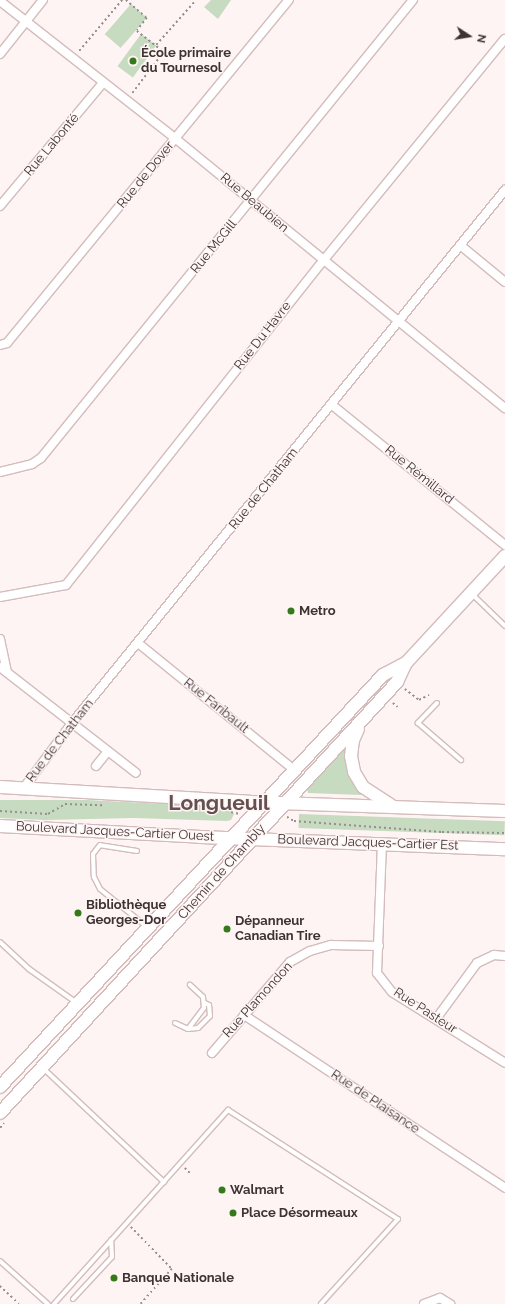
<!DOCTYPE html>
<meta charset="utf-8">
<style>
body{margin:0}
#map{position:relative;width:505px;height:1304px;overflow:hidden;background:#fff4f4;font-family:Raleway,sans-serif}
div>[style]{position:absolute}
[style*='--x']{left:calc(var(--x)*1px);top:calc(var(--y)*1px);width:calc(var(--w)*1px);rotate:calc(var(--a)*1deg)}
.green>*{inset:0;background:#c6dbc0;transform-origin:0 0}
.path>*{height:1.5px;margin-top:-0.75px;transform-origin:0;background:repeating-linear-gradient(90deg,#988e8e 0 2px,transparent 0 5px)}
.roads{filter:drop-shadow(1px 0 #d4bcbc) drop-shadow(-1px 0 #d4bcbc) drop-shadow(0 1px #d4bcbc) drop-shadow(0 -1px #d4bcbc)}
.lane>*{height:4px;margin:-2px;padding:0 2px;transform-origin:2px;border-radius:2px;background:#fff}
.street>*{height:8px;margin:-4px;padding:0 4px;transform-origin:4px;border-radius:4px;background:#fff}
.secondary>*{height:12px;margin:-6px;padding:0 6px;transform-origin:6px;border-radius:6px;background:#fff}
.dots>*{width:11px;height:11px;translate:-50% -50%;box-sizing:border-box;border:2px solid #fff4f4;border-radius:50%}
span{translate:-50% -50%;white-space:nowrap;text-align:center;line-height:1.15;-webkit-text-stroke:3px #fff4f4;paint-order:stroke}
.poi-label{font-size:13px;color:#3d3333;font-weight:700}
.left{translate:0 -50%;text-align:left}
.street-label{font-size:13px;color:#3d3333}
.town-label{font-size:21px;color:#655050;font-weight:700}
.north{position:absolute;left:449px;top:16px;width:40px;height:40px;-webkit-text-stroke:3px #fff4f4;paint-order:stroke;rotate:102deg;font-size:11px;font-weight:700;line-height:16px;text-align:center;color:#3d3333}
.north::after{content:'';display:block;margin:auto;width:14px;height:18px;background:#3d3333;clip-path:polygon(50% 0,100% 100%,50% 72%,0 100%)}
</style>
<div id="map">
<div class="green">
<i style="clip-path:polygon(211px 0,231px 0,218px 19px,204px 7px)"></i>
<i style="left:131px;top:4px;width:21px;height:40px;rotate:41deg"></i>
<i style="left:141px;top:34px;width:19px;height:40px;rotate:36deg"></i>
<i style="clip-path:polygon(347px 743px,363px 792px,361px 795px,308px 793px,307px 789px)"></i>
<i style="clip-path:polygon(0 800px,87px 800px,225px 807px,231px 809px,234px 814px,231px 820px,227px 821px,134px 818px,45px 820px,0 818px)"></i>
<i style="left:299px;top:814px;width:206px;height:14px;rotate:2deg"></i>
</div>
<div class="path">
<i style="--x:126;--y:0;--w:28;--a:41"></i>
<i style="--x:147;--y:18;--w:16;--a:128"></i>
<i style="--x:137;--y:31;--w:34;--a:38"></i>
<i style="--x:164;--y:52;--w:53;--a:127.3"></i>
<i style="--x:156;--y:45;--w:60;--a:-48.4"></i>
<i style="--x:79;--y:51;--w:67;--a:-49.9"></i>
<i style="--x:405;--y:689;--w:18;--a:38"></i>
<i style="--x:419;--y:700;--w:11;--a:-27"></i>
<i style="--x:393;--y:703;--w:6;--a:39"></i>
<i style="--x:0;--y:811;--w:48;--a:3.6"></i>
<i style="--x:48;--y:814;--w:20;--a:-30"></i>
<i style="--x:65;--y:804;--w:37;--a:2"></i>
<i style="--x:231;--y:812;--w:9;--a:13"></i>
<i style="--x:287;--y:817;--w:8;--a:30"></i>
<i style="--x:294;--y:821;--w:148;--a:4.3"></i>
<i style="--x:442;--y:832;--w:63;--a:0.9"></i>
<i style="--x:0;--y:1128;--w:6;--a:-51"></i>
<i style="--x:185;--y:1168;--w:7;--a:45"></i>
<i style="--x:131;--y:1227;--w:59;--a:45.7"></i>
<i style="--x:172;--y:1269;--w:47;--a:131.5"></i>
<i style="--x:0;--y:1286;--w:26;--a:43"></i>
</div>
<div class="roads">
<div class="lane">
<i style="--x:472;--y:594;--w:46;--a:44.1"></i>
<i style="--x:437;--y:703;--w:28;--a:134"></i>
<i style="--x:418;--y:723;--w:57;--a:40.7"></i>
<i style="--x:137;--y:851;--w:37;--a:-171"></i>
<i style="--x:100;--y:845;--w:11;--a:128"></i>
<i style="--x:93;--y:854;--w:23;--a:88"></i>
<i style="--x:94;--y:877;--w:13;--a:63"></i>
<i style="--x:100;--y:889;--w:59;--a:38.8"></i>
<i style="--x:0;--y:942;--w:40;--a:43"></i>
<i style="--x:29;--y:969;--w:59;--a:35.3"></i>
<i style="--x:175;--y:1023;--w:14;--a:25"></i>
<i style="--x:188;--y:1029;--w:26;--a:-53"></i>
<i style="--x:204;--y:1008;--w:11;--a:-95"></i>
<i style="--x:203;--y:997;--w:18;--a:-137"></i>
<i style="--x:188;--y:1029;--w:10;--a:-6"></i>
<i style="--x:198;--y:1028;--w:17;--a:-45"></i>
<i style="--x:210;--y:1016;--w:11;--a:-95"></i>
<i style="--x:209;--y:1005;--w:4;--a:-153"></i>
<i style="--x:44;--y:1069;--w:165;--a:43.3"></i>
<i style="--x:0;--y:1261;--w:64;--a:41.9"></i>
<i style="--x:73;--y:1299;--w:57;--a:-47.1"></i>
<i style="--x:112;--y:1257;--w:17;--a:-93"></i>
<i style="--x:54;--y:1304;--w:261;--a:-48.1"></i>
<i style="--x:228;--y:1110;--w:202;--a:32.7"></i>
<i style="--x:398;--y:1219;--w:115;--a:132.2"></i>
</div>
<div class="street">
<i style="--x:0;--y:1;--w:224;--a:38.1"></i>
<i style="--x:176;--y:139;--w:425;--a:39.3"></i>
<i style="--x:0;--y:54;--w:69;--a:-51.5"></i>
<i style="--x:0;--y:206;--w:160;--a:-50.1"></i>
<i style="--x:460;--y:245;--w:58;--a:39.4"></i>
<i style="--x:0;--y:345;--w:7;--a:-16"></i>
<i style="--x:7;--y:343;--w:444;--a:-50.6"></i>
<i style="--x:332;--y:405;--w:223;--a:39"></i>
<i style="--x:0;--y:472;--w:33;--a:-14"></i>
<i style="--x:32;--y:464;--w:11;--a:-34"></i>
<i style="--x:41;--y:458;--w:590;--a:-50.92"></i>
<i style="--x:0;--y:597;--w:67;--a:-10.3"></i>
<i style="--x:66;--y:585;--w:414;--a:-51.6"></i>
<i style="--x:323;--y:261;--w:287;--a:-50.7"></i>
<i style="--x:0;--y:639;--w:34;--a:78"></i>
<i style="--x:138;--y:643;--w:201;--a:39.1"></i>
<i style="--x:0;--y:667;--w:172;--a:37.9"></i>
<i style="--x:96;--y:766;--w:19;--a:-51"></i>
<i style="--x:23;--y:789;--w:82;--a:-53.4"></i>
<i style="--x:72;--y:723;--w:687;--a:-50.91"></i>
<i style="--x:382;--y:843;--w:130;--a:92.2"></i>
<i style="--x:377;--y:973;--w:24;--a:52"></i>
<i style="--x:392;--y:992;--w:133;--a:32.1"></i>
<i style="--x:244;--y:1015;--w:313;--a:33.5"></i>
<i style="--x:436;--y:1019;--w:69;--a:-53.8"></i>
<i style="--x:477;--y:963;--w:19;--a:-25"></i>
<i style="--x:494;--y:955;--w:11;--a:5"></i>
<i style="--x:212;--y:1053;--w:120;--a:-49.4"></i>
<i style="--x:290;--y:962;--w:23;--a:-29"></i>
<i style="--x:310;--y:951;--w:22;--a:-16"></i>
<i style="--x:331;--y:945;--w:48;--a:1.2"></i>
<i style="--x:424;--y:1304;--w:17;--a:-21"></i>
<i style="--x:440;--y:1298;--w:12;--a:31"></i>
</div>
<div class="secondary">
<i style="--x:358;--y:729;--w:12;--a:114"></i>
<i style="--x:353;--y:740;--w:16;--a:97"></i>
<i style="--x:351;--y:756;--w:16;--a:79"></i>
<i style="--x:354;--y:772;--w:17;--a:59"></i>
<i style="--x:363;--y:787;--w:33;--a:33"></i>
<i style="--x:0;--y:787;--w:250;--a:3.4"></i>
<i style="--x:250;--y:802;--w:255;--a:2"></i>
<i style="--x:0;--y:826;--w:201;--a:3.1"></i>
<i style="--x:201;--y:837;--w:304;--a:2.3"></i>
<i style="--x:0;--y:1087;--w:563;--a:-47.09"></i>
<i style="--x:383;--y:675;--w:26;--a:-28"></i>
<i style="--x:0;--y:1113;--w:586;--a:-47.35"></i>
<i style="--x:397;--y:682;--w:21;--a:-65"></i>
<i style="--x:406;--y:663;--w:146;--a:-47.2"></i>
</div>
</div>
<div class="dots">
<i style="left:133px;top:61px;background:#34791a"></i>
<i style="left:291px;top:611px;background:#34791a"></i>
<i style="left:78px;top:913px;background:#34791a"></i>
<i style="left:227px;top:929px;background:#34791a"></i>
<i style="left:222px;top:1190px;background:#34791a"></i>
<i style="left:233px;top:1213px;background:#34791a"></i>
<i style="left:114px;top:1278px;background:#34791a"></i>
</div>
<div class="poi-label">
<span class="left" style="left:141px;top:61px">École primaire<br>du Tournesol</span>
<span class="left" style="left:299px;top:611px">Metro</span>
<span class="left" style="left:86px;top:913px">Bibliothèque<br>Georges-Dor</span>
<span class="left" style="left:235px;top:929px">Dépanneur<br>Canadian Tire</span>
<span class="left" style="left:230px;top:1190px">Walmart</span>
<span class="left" style="left:241px;top:1213px">Place Désormeaux</span>
<span class="left" style="left:122px;top:1278px">Banque Nationale</span>
</div>
<div class="street-label">
<span style="left:52px;top:145px;rotate:-50deg">Rue Labonté</span>
<span style="left:146px;top:175px;rotate:-51deg">Rue de Dover</span>
<span style="left:254px;top:203px;rotate:40deg">Rue Beaubien</span>
<span style="left:214px;top:247px;rotate:-51deg">Rue McGill</span>
<span style="left:263px;top:336px;rotate:-52deg">Rue Du Havre</span>
<span style="left:419px;top:475px;rotate:39deg">Rue Rémillard</span>
<span style="left:264px;top:489px;rotate:-51deg">Rue de Chatham</span>
<span style="left:216px;top:706px;rotate:39deg">Rue Faribault</span>
<span style="left:60px;top:741px;rotate:-52deg">Rue de Chatham</span>
<span style="left:115px;top:832px;rotate:3deg">Boulevard Jacques-Cartier Ouest</span>
<span style="left:368px;top:843px;rotate:2deg">Boulevard Jacques-Cartier Est</span>
<span style="left:222px;top:872px;rotate:-48deg">Chemin de Chambly</span>
<span style="left:258px;top:1000px;rotate:-48deg">Rue Plamondon</span>
<span style="left:425px;top:1011px;rotate:33deg">Rue Pasteur</span>
<span style="left:375px;top:1102px;rotate:34deg">Rue de Plaisance</span>
</div>
<div class="town-label">
<span style="left:219px;top:803px">Longueuil</span>
</div>
<div class="north">N</div>
</div>
